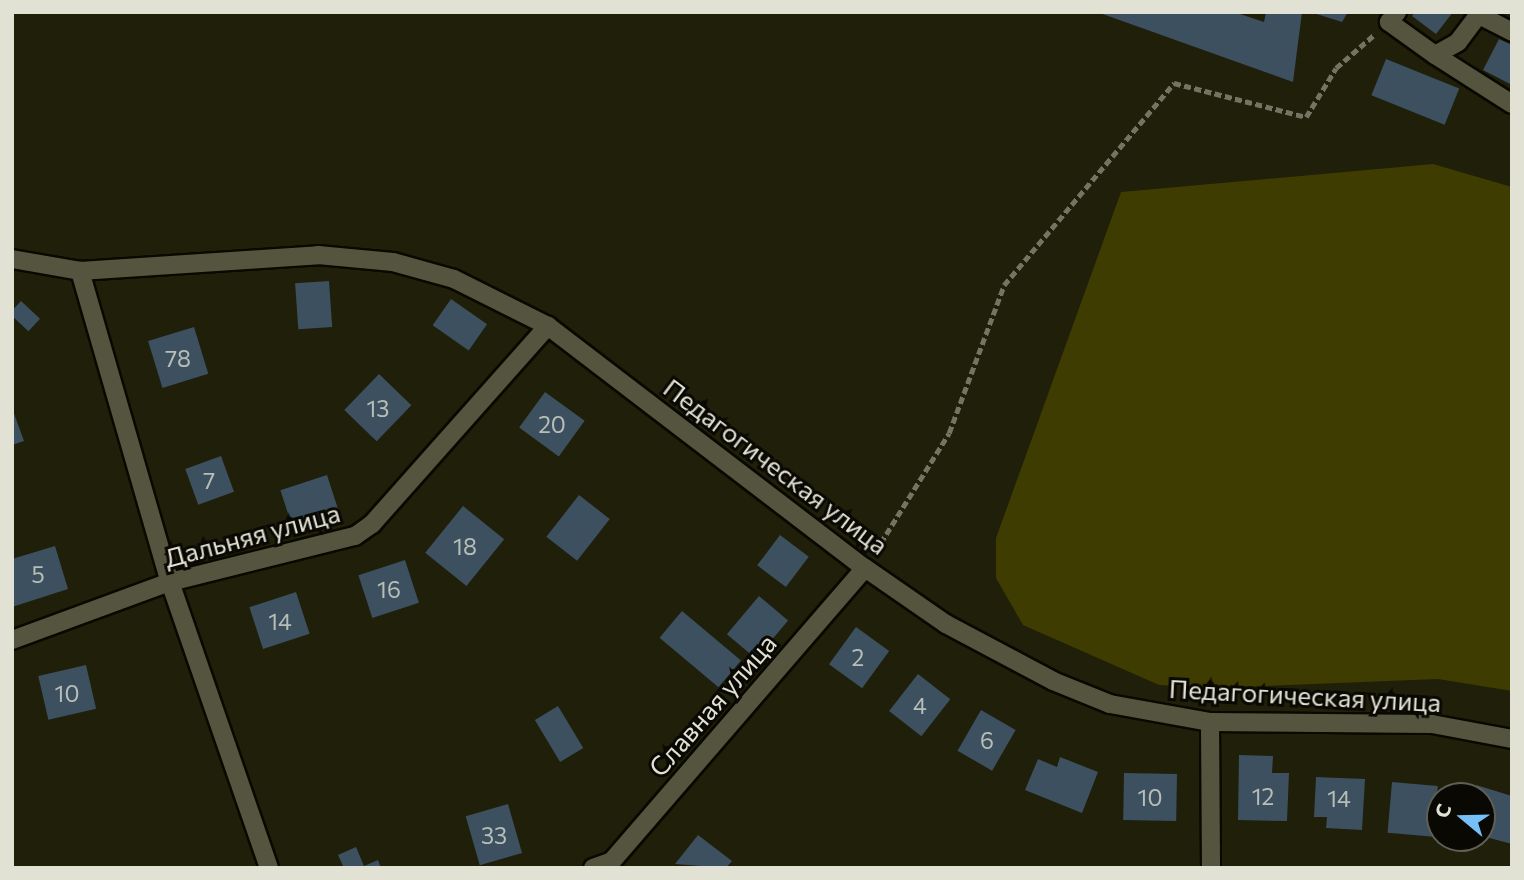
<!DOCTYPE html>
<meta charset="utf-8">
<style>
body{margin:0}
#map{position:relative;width:1524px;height:880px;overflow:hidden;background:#1f1f0a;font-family:Commissioner,sans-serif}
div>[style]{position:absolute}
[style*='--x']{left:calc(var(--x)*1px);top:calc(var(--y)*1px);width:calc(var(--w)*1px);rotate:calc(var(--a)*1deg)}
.green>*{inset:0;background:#3e3c00}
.building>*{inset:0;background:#3c505f;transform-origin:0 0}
.path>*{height:4.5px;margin-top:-2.25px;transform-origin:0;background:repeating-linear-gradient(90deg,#737462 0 7px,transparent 0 10.5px)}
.roads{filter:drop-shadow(2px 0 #090900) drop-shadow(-2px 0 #090900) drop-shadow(0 2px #090900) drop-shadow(0 -2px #090900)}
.minor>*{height:18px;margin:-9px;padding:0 9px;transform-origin:9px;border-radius:9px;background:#55553f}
span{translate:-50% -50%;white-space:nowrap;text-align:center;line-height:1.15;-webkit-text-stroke:6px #090803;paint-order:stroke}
.number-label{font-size:23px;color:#b8beb7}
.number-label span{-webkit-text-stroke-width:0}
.street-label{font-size:26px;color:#e1e2d4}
.frame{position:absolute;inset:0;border:14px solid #e1e2d4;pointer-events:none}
.north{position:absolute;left:1426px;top:782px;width:70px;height:70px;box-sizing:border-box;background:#090803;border:2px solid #5f5f57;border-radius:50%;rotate:289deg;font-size:19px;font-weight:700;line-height:28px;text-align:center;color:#e1e2d4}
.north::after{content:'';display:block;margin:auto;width:24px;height:32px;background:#77c0f7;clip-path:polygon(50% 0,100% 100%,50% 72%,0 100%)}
</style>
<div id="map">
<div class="green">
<i style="clip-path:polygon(1433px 164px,1512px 187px,1512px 691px,1438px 679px,1214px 688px,1159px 685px,1023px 625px,996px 578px,996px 538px,1121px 192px)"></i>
</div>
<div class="building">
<i style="clip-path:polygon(1097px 12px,1234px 12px,1264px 22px,1266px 12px,1302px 12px,1293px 82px)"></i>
<i style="clip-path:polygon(1310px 12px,1348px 12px,1342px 22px)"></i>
<i style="clip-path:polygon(1415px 12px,1453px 12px,1436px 34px,1412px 16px)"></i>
<i style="clip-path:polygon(1499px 39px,1512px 45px,1512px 85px,1483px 70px)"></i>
<i style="left:1386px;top:59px;width:79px;height:39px;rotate:22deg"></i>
<i style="left:329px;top:281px;width:46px;height:34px;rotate:86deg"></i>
<i style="left:451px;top:299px;width:44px;height:32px;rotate:35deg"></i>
<i style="left:21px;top:301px;width:26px;height:17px;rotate:43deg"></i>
<i style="left:194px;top:327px;width:49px;height:48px;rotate:73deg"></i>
<i style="left:379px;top:374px;width:45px;height:50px;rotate:44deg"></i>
<i style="left:545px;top:392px;width:49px;height:44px;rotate:36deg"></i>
<i style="clip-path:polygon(12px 408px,24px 441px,12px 445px)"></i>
<i style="left:221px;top:456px;width:38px;height:38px;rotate:70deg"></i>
<i style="left:327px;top:475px;width:45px;height:49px;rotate:72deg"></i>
<i style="left:579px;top:495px;width:39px;height:53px;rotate:38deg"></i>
<i style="left:463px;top:506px;width:53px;height:60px;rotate:39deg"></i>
<i style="left:780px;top:535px;width:36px;height:38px;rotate:37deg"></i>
<i style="clip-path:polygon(55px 546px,68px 589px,12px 607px,12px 559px)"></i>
<i style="left:405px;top:560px;width:45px;height:49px;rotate:72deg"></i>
<i style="left:296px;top:592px;width:44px;height:49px;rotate:72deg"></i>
<i style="left:759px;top:596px;width:38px;height:50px;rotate:40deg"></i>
<i style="left:682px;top:611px;width:77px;height:35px;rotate:40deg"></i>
<i style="left:856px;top:627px;width:41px;height:46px;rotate:36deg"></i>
<i style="left:86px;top:665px;width:45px;height:49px;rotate:77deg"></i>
<i style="left:918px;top:674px;width:41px;height:47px;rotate:38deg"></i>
<i style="left:558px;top:706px;width:49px;height:27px;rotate:59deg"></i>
<i style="left:981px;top:710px;width:40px;height:47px;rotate:30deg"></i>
<i style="clip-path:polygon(1239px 755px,1273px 756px,1272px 773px,1289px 773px,1287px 821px,1238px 820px)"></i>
<i style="clip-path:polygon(1060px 757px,1098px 772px,1082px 813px,1025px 790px,1038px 759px,1057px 767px)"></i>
<i style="left:1124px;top:773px;width:53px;height:47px;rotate:1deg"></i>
<i style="clip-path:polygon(1316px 777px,1365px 779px,1362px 830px,1326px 828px,1327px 817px,1314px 817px)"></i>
<i style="left:1392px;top:782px;width:46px;height:51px;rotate:5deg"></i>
<i style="clip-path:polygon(1476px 785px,1512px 796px,1512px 844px,1482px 836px,1482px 796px,1473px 796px)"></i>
<i style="left:508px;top:804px;width:51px;height:44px;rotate:74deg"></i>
<i style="clip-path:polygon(698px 835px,732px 861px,726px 868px,675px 864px)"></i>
<i style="clip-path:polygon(356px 847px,364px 866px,378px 860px,381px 868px,344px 868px,338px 855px)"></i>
</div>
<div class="path">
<i style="--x:875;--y:552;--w:140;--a:-58.1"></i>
<i style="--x:949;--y:433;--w:158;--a:-69.6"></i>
<i style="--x:1004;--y:285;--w:264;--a:-49.9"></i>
<i style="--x:1174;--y:83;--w:136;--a:14.4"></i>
<i style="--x:1306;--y:117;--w:57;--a:-58.5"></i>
<i style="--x:1336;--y:68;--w:52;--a:-41.1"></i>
</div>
<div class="roads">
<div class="minor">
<i style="--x:1397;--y:12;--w:13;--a:129"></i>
<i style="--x:1389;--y:22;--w:57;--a:35.7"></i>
<i style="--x:1435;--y:55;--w:26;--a:-29"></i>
<i style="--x:1458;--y:42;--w:38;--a:-53"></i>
<i style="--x:1479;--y:15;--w:37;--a:27"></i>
<i style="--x:1435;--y:55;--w:91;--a:32.5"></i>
<i style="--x:12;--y:259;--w:69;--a:10"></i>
<i style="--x:80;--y:271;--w:239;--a:-3.8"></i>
<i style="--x:318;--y:255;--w:75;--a:5.3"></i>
<i style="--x:393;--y:262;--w:63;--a:15.6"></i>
<i style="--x:454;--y:279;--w:105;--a:26.6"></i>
<i style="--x:548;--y:326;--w:399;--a:37.4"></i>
<i style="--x:865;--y:568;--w:98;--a:34.7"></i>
<i style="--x:946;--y:624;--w:121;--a:28"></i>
<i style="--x:1053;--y:681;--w:61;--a:22"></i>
<i style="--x:1110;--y:704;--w:102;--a:10.2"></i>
<i style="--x:1210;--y:722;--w:222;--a:0.5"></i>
<i style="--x:1432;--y:724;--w:81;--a:10.6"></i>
<i style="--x:80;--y:271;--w:324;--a:73.9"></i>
<i style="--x:170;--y:582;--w:303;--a:70.9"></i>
<i style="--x:12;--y:640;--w:168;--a:-20.2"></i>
<i style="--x:170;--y:582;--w:191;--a:-14"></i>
<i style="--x:355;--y:536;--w:21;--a:-35"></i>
<i style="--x:372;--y:524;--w:265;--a:-48.4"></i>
<i style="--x:1210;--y:722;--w:146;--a:89.6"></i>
<i style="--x:593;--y:868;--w:20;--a:-20"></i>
<i style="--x:612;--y:861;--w:387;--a:-49.2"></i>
</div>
</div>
<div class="number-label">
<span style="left:178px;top:358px">78</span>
<span style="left:378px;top:408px">13</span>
<span style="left:552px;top:424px">20</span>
<span style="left:209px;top:480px">7</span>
<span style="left:465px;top:546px">18</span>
<span style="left:38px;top:574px">5</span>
<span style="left:389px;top:589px">16</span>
<span style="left:280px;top:621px">14</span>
<span style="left:858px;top:657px">2</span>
<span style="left:67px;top:693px">10</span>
<span style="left:920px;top:705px">4</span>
<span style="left:987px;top:740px">6</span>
<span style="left:1263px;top:796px">12</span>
<span style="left:1150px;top:797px">10</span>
<span style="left:1339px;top:798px">14</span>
<span style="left:494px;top:835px">33</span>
</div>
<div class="street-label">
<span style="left:776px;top:466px;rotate:37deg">Педагогическая улица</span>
<span style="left:252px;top:535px;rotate:-15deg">Дальняя улица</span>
<span style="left:1305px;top:695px;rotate:3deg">Педагогическая улица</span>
<span style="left:712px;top:705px;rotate:-49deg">Славная улица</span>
</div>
<div class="frame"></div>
<div class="north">С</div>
</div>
